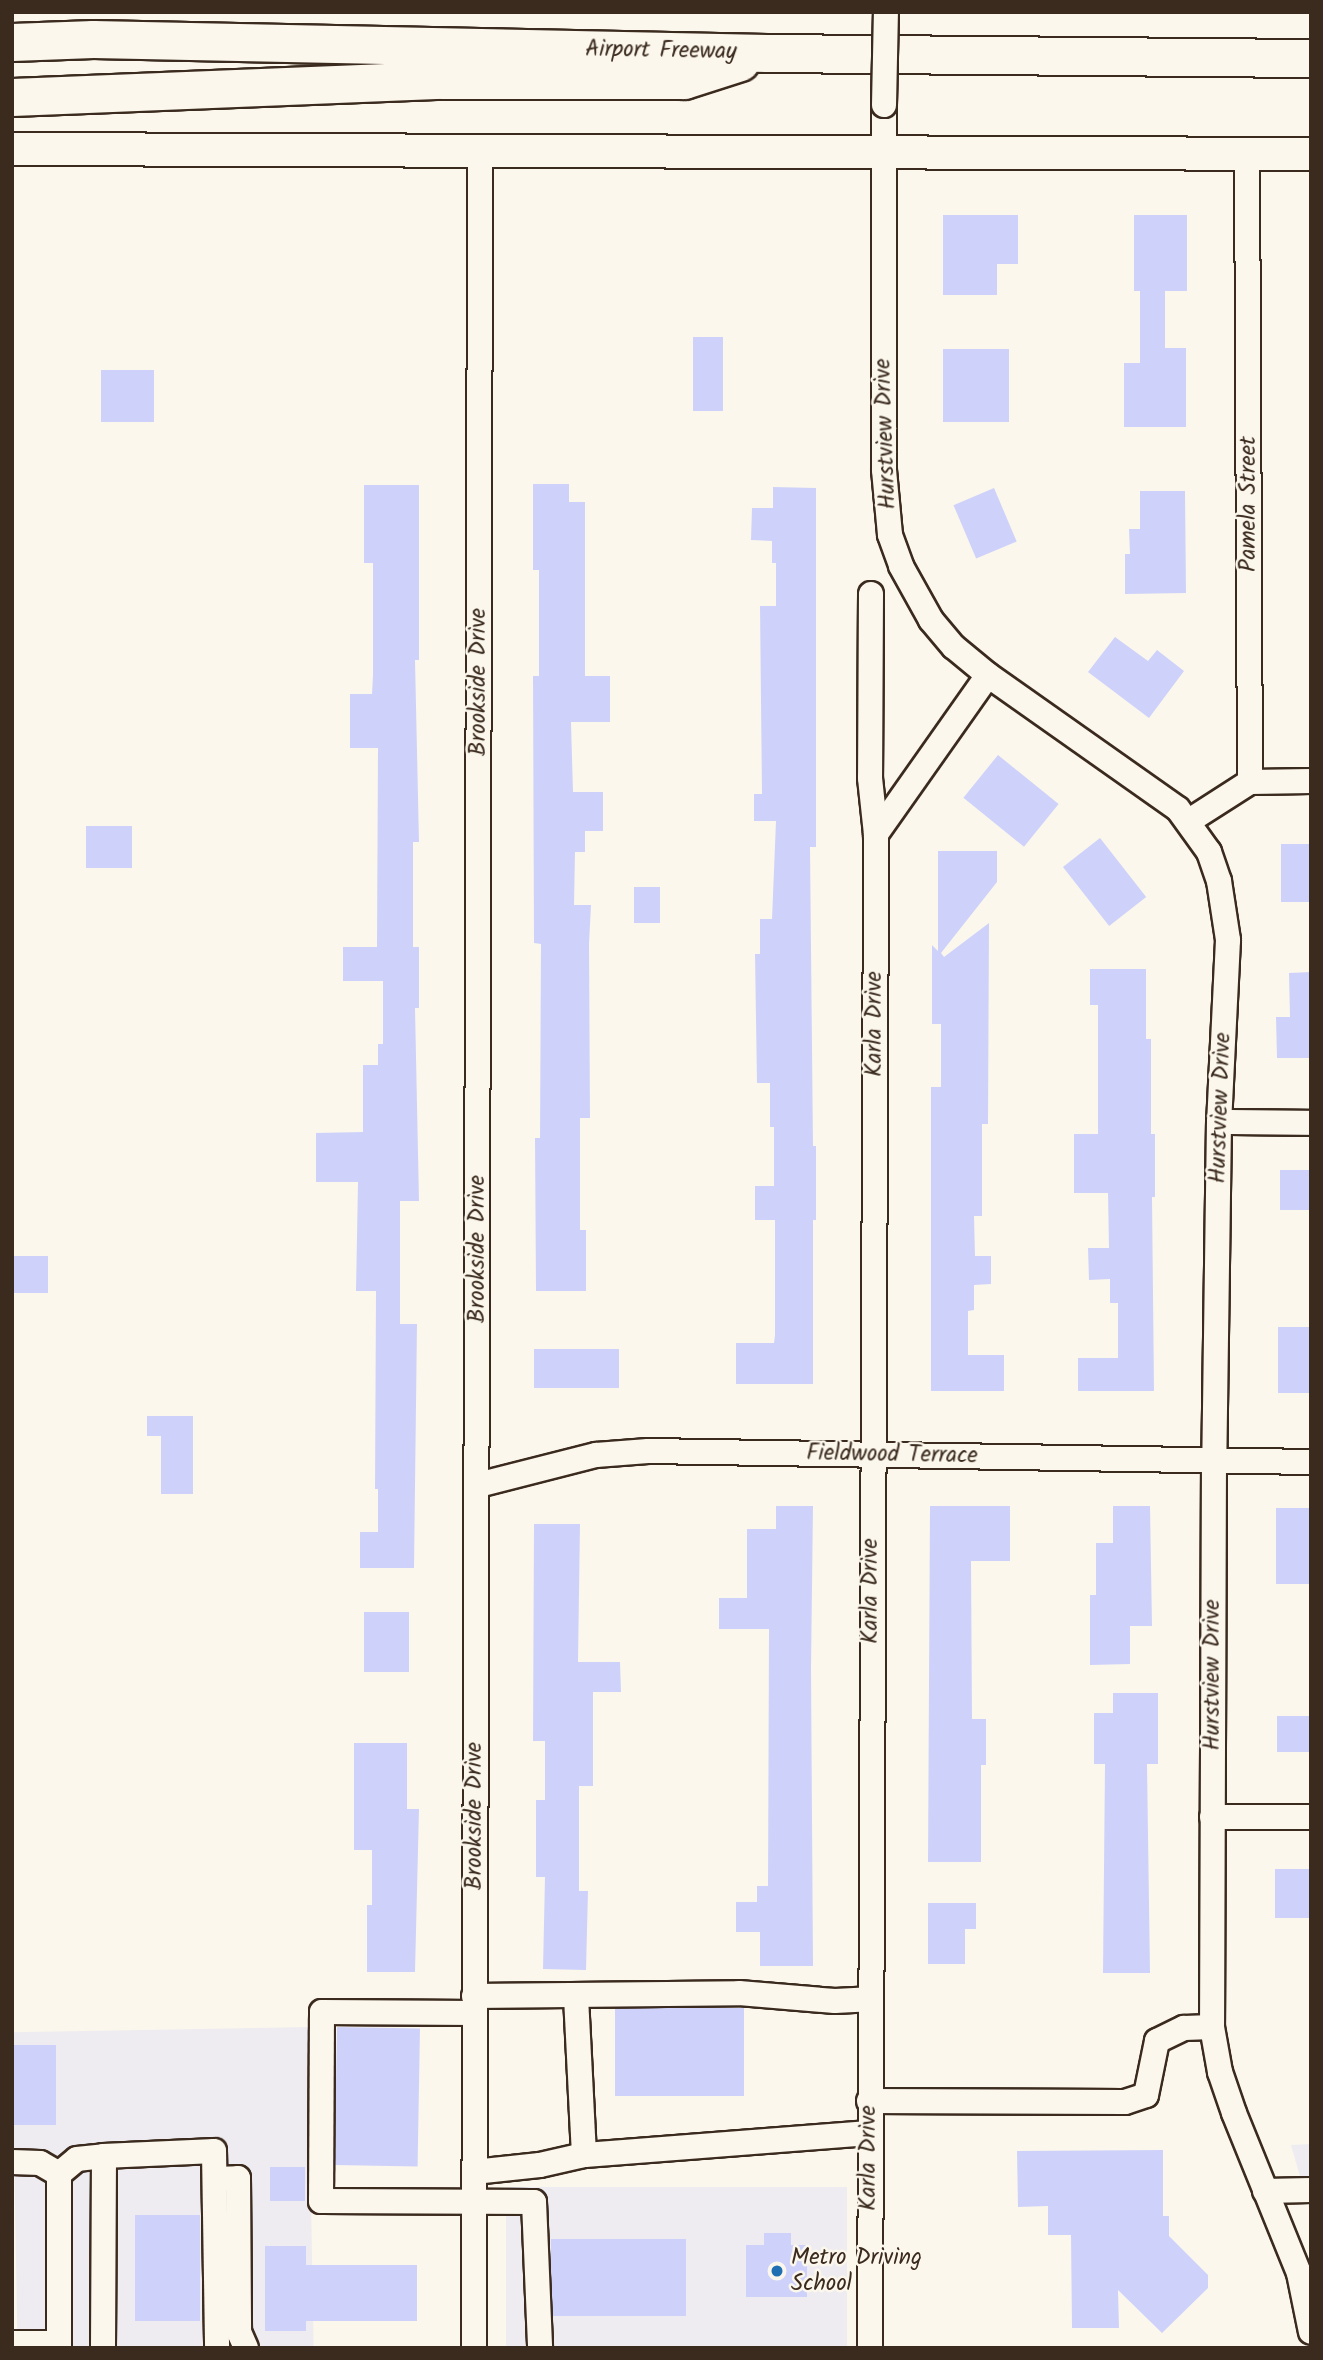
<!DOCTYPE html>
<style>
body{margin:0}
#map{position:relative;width:1323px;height:2360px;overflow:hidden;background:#fbf7ec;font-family:Kalam,sans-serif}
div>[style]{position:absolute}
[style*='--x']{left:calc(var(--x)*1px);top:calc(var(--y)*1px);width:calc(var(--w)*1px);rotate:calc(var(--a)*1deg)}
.built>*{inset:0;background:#eeecf0;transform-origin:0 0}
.building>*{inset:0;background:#ced2fa;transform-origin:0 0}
.roads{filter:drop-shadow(2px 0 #3b2a1e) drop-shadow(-2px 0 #3b2a1e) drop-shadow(0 2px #3b2a1e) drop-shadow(0 -2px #3b2a1e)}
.minor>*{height:24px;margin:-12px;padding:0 12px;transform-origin:12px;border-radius:12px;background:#fbf7ec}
.major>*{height:32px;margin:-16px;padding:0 16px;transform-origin:16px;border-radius:16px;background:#fbf7ec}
.highway>*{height:37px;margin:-18.5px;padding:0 18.5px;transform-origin:18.5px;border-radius:18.5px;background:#fbf7ec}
.bridges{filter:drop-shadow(2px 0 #3b2a1e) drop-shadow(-2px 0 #3b2a1e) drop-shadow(0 2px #3b2a1e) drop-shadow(0 -2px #3b2a1e)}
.minor-bridge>*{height:24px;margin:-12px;padding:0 12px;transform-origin:12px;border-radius:12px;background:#fbf7ec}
.dots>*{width:19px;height:19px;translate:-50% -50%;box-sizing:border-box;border:4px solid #fbf7ec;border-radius:50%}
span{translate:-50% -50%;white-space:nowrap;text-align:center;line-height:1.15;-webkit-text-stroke:5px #fbf7ec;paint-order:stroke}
.street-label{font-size:23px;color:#3b2a1e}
.poi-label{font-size:23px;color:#3b2a1e}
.left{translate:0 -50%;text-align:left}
.frame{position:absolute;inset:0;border:14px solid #3b2a1e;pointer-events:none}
</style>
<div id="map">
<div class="built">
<i style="left:308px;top:2027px;width:321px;height:296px;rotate:89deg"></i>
<i style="clip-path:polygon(1311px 2144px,1311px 2215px,1291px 2145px)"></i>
<i style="left:506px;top:2187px;width:341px;height:161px"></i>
</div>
<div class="building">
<i style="clip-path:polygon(943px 215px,1018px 215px,1018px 264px,997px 264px,997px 295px,943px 295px)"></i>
<i style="clip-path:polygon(1134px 215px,1187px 215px,1187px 291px,1165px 291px,1165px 348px,1186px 348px,1186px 427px,1124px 427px,1124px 363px,1140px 363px,1140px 291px,1134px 291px)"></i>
<i style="left:693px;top:337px;width:30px;height:74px"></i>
<i style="left:943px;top:349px;width:66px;height:73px"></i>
<i style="left:101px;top:370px;width:53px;height:52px"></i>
<i style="clip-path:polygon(533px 484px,569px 484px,569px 502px,585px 502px,585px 676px,610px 676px,610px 722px,571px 722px,573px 792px,603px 792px,603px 831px,585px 831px,585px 852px,575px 852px,574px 905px,591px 905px,589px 944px,590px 1118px,580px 1118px,580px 1230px,586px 1230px,586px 1291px,536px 1291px,535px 1138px,540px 1138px,541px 944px,534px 943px,533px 676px,539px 676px,539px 570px,533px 570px)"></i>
<i style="clip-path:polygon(364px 485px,419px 485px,419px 660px,415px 660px,419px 842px,413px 842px,413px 947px,419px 947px,419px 1008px,415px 1008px,419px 1201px,400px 1201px,400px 1324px,417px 1324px,414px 1568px,360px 1568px,360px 1532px,378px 1532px,378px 1489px,375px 1489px,376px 1291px,356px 1291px,358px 1182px,316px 1182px,316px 1133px,363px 1132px,363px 1065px,378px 1065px,378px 1044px,383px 1044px,383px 981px,343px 981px,343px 947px,377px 947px,378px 748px,350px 748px,350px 694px,372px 694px,373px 675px,373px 563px,364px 563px)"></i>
<i style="clip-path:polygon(773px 487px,816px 488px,816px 847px,810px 847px,813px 1146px,816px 1146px,816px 1220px,813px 1220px,813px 1384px,736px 1384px,736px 1343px,774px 1343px,775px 1335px,775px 1220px,755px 1220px,755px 1186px,774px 1186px,774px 1127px,770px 1127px,770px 1083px,757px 1083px,755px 954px,760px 954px,760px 919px,772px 919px,776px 821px,754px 821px,754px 794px,762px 794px,760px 606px,776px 606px,776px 563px,772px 563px,772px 541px,751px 540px,752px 508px,773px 508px)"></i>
<i style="left:994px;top:488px;width:58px;height:44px;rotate:67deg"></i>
<i style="clip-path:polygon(1140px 491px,1185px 491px,1186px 593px,1125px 594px,1125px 554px,1130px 554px,1129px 529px,1140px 529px)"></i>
<i style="clip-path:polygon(1115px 637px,1148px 661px,1157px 650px,1184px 671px,1149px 718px,1088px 672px)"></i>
<i style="left:998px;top:755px;width:78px;height:55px;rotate:39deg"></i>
<i style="left:86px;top:826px;width:46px;height:42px"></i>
<i style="left:1100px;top:838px;width:75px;height:47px;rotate:52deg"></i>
<i style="left:1311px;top:844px;width:58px;height:30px;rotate:90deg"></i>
<i style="clip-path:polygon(938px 851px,997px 851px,997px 882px,941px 953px,944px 957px,989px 923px,988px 1124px,982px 1124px,982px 1216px,974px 1216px,975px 1256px,991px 1256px,991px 1284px,974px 1285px,974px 1310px,968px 1311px,968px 1355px,1004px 1355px,1004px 1391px,931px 1391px,931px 1087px,941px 1087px,941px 1024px,932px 1024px,932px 945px,938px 951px)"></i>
<i style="left:634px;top:887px;width:26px;height:36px"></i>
<i style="clip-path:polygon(1090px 969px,1146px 969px,1146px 1039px,1151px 1039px,1151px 1134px,1155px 1134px,1155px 1197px,1152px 1197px,1154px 1391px,1078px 1391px,1078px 1358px,1118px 1358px,1118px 1303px,1110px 1303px,1110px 1279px,1089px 1280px,1088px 1248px,1109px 1248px,1108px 1193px,1074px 1193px,1074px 1134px,1098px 1134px,1098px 1005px,1090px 1005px)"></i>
<i style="clip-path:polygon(1311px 972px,1311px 1058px,1277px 1058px,1276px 1017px,1290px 1017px,1289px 973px)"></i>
<i style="left:1280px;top:1170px;width:31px;height:40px"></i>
<i style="left:12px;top:1256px;width:36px;height:37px"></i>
<i style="left:1278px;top:1327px;width:33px;height:66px"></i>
<i style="left:534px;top:1349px;width:85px;height:39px"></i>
<i style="clip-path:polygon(147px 1416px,193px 1416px,193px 1494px,161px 1494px,161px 1436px,147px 1436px)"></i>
<i style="clip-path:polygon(776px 1506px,813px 1506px,811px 1668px,813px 1966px,760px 1966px,760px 1932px,736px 1932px,736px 1902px,757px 1902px,757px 1886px,768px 1886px,769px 1629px,719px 1629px,719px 1598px,747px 1598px,747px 1529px,776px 1529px)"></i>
<i style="clip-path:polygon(930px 1506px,1010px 1506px,1010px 1561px,971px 1561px,972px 1719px,986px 1719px,986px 1765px,981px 1765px,981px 1862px,928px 1862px)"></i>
<i style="clip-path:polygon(1113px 1506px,1150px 1506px,1152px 1626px,1130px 1626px,1130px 1664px,1090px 1665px,1090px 1595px,1096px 1595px,1096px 1543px,1113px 1543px)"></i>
<i style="left:1276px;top:1508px;width:35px;height:76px"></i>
<i style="clip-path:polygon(534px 1524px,580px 1524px,578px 1662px,620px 1662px,621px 1692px,593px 1692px,593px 1786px,579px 1786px,579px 1891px,588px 1891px,586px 1970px,543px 1969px,545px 1877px,536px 1877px,536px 1800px,545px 1800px,545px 1741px,533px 1741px)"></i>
<i style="left:364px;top:1612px;width:45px;height:60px"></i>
<i style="clip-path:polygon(1113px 1693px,1158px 1693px,1158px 1764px,1147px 1764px,1150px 1973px,1103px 1973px,1105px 1764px,1094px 1764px,1094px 1713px,1113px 1713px)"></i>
<i style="left:1277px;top:1716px;width:34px;height:36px"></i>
<i style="clip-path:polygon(354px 1743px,407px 1743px,407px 1809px,419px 1809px,415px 1972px,367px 1972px,367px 1905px,372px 1905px,372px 1850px,354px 1850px)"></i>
<i style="left:1275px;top:1869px;width:36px;height:49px"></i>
<i style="clip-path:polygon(928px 1903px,976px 1903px,976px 1929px,965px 1929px,965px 1964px,928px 1964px)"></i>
<i style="left:744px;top:2008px;width:88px;height:129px;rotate:90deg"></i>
<i style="left:337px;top:2027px;width:83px;height:138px;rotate:1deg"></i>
<i style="left:12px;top:2045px;width:44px;height:80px"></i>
<i style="clip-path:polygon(1163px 2150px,1163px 2216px,1169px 2216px,1169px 2236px,1208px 2275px,1208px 2288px,1162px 2333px,1118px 2290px,1119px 2328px,1072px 2328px,1071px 2235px,1048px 2235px,1048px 2206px,1018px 2207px,1017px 2151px)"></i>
<i style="left:270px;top:2167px;width:35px;height:34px"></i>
<i style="left:135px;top:2215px;width:65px;height:106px"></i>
<i style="clip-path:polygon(764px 2233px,791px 2233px,791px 2245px,807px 2245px,807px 2297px,746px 2297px,746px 2245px,764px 2245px)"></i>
<i style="left:551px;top:2239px;width:135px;height:77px"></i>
<i style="clip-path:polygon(265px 2246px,306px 2246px,306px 2265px,417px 2265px,417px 2321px,306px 2321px,306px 2331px,265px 2331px)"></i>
</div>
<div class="roads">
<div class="minor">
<i style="--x:884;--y:105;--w:365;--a:90"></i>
<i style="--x:884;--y:470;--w:65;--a:84.7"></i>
<i style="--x:890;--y:535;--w:33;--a:70"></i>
<i style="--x:901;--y:566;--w:62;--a:60.9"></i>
<i style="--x:931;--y:620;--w:35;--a:50"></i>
<i style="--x:954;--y:647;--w:44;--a:39.5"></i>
<i style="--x:988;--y:675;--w:232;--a:35.2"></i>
<i style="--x:1178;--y:809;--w:53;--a:54.2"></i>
<i style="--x:1209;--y:852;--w:31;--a:71"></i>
<i style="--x:1219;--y:881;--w:60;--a:81.3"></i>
<i style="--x:1228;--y:940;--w:182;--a:92.8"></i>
<i style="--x:1219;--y:1122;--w:339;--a:90.8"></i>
<i style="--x:1214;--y:1461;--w:566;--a:90.2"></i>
<i style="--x:1212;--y:2027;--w:46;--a:79.9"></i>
<i style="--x:1220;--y:2072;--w:43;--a:71.1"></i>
<i style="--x:1234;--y:2113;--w:173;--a:67.9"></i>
<i style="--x:1299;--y:2273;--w:60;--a:78.5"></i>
<i style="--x:1247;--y:153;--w:629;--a:89.73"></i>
<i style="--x:871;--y:594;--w:184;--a:90.3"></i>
<i style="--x:870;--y:778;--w:56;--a:83.9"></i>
<i style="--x:1189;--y:821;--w:72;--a:-32.6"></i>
<i style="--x:1250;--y:782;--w:61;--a:-0.9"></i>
<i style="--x:1219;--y:1122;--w:92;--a:0.6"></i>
<i style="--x:478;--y:1485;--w:122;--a:-14.3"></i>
<i style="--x:596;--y:1455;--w:52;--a:-4.4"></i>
<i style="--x:648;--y:1451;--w:663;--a:0.95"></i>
<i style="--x:1212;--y:1817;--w:99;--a:0"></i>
<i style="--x:474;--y:1996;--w:265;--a:-0.6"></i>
<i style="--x:739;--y:1993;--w:96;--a:4.8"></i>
<i style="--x:835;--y:2001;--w:34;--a:-3"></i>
<i style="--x:576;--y:1997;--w:158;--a:87.1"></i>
<i style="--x:474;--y:2013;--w:152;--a:-179.6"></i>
<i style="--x:322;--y:2012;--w:189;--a:90.3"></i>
<i style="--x:321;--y:2201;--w:213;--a:0.3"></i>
<i style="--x:534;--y:2202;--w:146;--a:87.6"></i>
<i style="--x:869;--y:2101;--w:256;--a:0.2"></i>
<i style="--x:1125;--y:2102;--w:22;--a:-18"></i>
<i style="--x:1146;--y:2095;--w:55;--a:-78.5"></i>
<i style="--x:1157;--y:2041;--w:30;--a:-26"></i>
<i style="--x:1184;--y:2028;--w:28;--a:-2"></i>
<i style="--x:12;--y:2162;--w:28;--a:2"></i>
<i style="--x:40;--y:2163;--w:22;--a:30"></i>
<i style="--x:59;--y:2174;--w:174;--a:90"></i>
<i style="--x:474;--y:2172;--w:66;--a:-6.1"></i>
<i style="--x:540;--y:2165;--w:45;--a:-12.8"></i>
<i style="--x:584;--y:2155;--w:287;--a:-4.4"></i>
<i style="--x:59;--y:2174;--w:23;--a:-40"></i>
<i style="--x:77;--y:2159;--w:27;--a:-6"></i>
<i style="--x:215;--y:2179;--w:23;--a:-2"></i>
<i style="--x:238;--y:2178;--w:154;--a:89.6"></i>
<i style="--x:239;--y:2332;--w:17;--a:66"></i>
<i style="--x:1265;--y:2191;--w:46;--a:-1.2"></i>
<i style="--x:12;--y:2343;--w:47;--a:0"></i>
<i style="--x:103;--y:2348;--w:192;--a:-89.7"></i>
<i style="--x:104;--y:2156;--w:110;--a:-2.6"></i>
<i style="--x:214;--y:2151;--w:197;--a:89.1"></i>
<i style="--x:474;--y:2348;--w:2199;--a:-89.84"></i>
<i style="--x:870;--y:2348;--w:1514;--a:-89.77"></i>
<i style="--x:876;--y:834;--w:194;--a:-54.8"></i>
</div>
<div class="major">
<i style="--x:12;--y:149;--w:1299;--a:0.22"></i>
</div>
<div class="highway">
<i style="--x:12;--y:42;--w:81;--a:-2.1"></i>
<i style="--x:93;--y:39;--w:674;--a:1.19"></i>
<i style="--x:767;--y:53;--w:544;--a:0.53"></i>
<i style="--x:12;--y:97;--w:430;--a:-2.3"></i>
<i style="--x:442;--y:80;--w:242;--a:0"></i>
<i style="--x:684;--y:80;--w:59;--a:-17.8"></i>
</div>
</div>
<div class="bridges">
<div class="minor-bridge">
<i style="--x:884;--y:105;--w:93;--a:-88.8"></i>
</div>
</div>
<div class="dots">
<i style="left:777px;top:2271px;background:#1f6fb2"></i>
</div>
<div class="street-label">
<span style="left:661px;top:51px;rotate:1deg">Airport Freeway</span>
<span style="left:886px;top:434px;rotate:-92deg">Hurstview Drive</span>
<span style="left:1249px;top:504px;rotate:-90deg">Pamela Street</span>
<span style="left:479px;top:682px;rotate:-90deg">Brookside Drive</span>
<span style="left:875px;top:1024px;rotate:-90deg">Karla Drive</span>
<span style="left:1221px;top:1108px;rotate:-88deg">Hurstview Drive</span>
<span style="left:478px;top:1249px;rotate:-90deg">Brookside Drive</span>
<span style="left:892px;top:1455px;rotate:1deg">Fieldwood Terrace</span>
<span style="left:871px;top:1591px;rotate:-90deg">Karla Drive</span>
<span style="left:1213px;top:1675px;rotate:-90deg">Hurstview Drive</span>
<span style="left:475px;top:1816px;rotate:-90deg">Brookside Drive</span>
<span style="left:869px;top:2158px;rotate:-90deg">Karla Drive</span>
</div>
<div class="poi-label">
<span class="left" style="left:791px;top:2271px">Metro Driving<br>School</span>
</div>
<div class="frame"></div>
</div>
